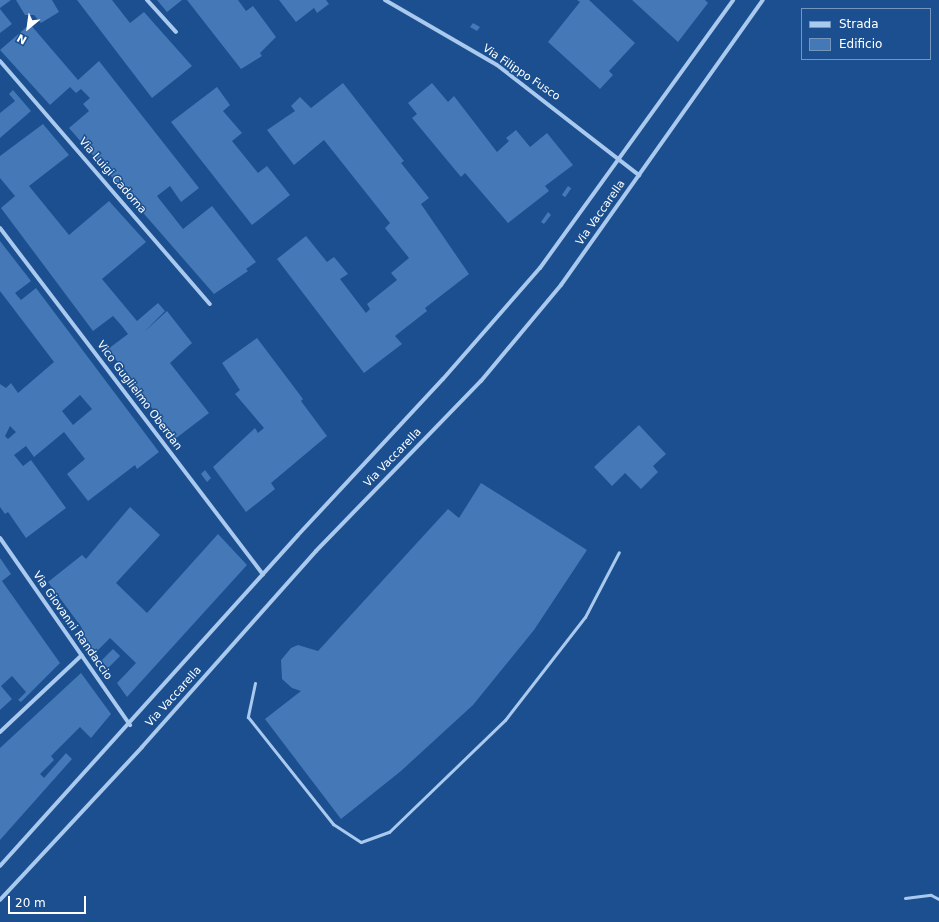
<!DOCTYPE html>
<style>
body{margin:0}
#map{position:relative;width:939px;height:922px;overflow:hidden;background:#1b4f8f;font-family:"DejaVu Sans",sans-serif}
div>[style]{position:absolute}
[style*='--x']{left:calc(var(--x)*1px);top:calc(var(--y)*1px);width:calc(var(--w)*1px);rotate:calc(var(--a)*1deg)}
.building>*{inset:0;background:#4478b7;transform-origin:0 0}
.lane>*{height:3px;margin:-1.5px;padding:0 1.5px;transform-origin:1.5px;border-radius:1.5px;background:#a9c9ee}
.street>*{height:4px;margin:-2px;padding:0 2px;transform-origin:2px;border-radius:2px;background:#a9c9ee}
span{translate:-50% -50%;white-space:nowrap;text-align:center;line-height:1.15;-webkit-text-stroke:3px #1b4f8f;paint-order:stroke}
.street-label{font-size:11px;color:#fff}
.legend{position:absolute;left:801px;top:8px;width:130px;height:52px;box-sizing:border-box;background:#1b4f8f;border:1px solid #7695bc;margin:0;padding:5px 7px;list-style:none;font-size:12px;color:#fff}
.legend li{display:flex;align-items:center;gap:8px;height:20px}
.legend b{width:20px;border:1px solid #7695bc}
.north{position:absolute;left:8px;top:8px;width:40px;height:40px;-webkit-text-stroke:3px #1b4f8f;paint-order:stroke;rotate:209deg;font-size:11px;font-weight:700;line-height:16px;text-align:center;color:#fff}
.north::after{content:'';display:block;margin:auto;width:14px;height:18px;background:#fff;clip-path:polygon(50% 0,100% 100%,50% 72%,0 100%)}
.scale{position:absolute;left:8px;top:896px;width:78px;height:18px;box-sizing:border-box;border:2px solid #fff;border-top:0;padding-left:5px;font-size:12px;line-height:14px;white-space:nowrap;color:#fff;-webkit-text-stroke:3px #1b4f8f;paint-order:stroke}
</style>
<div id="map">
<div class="building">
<i style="clip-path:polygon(0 0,11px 0,0 8px)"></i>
<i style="clip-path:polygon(16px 0,52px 0,59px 12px,41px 23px,34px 15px,25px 15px)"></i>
<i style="clip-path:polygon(77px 0,112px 0,130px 23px,144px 12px,192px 66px,152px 98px)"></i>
<i style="clip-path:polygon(157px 0,182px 0,167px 12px)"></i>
<i style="clip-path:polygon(187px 0,238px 0,246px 11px,253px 6px,276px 37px,260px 53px,262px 56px,241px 69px)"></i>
<i style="clip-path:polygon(279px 0,326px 0,329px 4px,317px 13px,314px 8px,296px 22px)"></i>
<i style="clip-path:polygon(577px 0,589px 0,635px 43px,609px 71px,613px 75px,600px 89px,548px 42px,580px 2px)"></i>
<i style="clip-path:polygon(632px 0,705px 0,708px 3px,678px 42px)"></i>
<i style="clip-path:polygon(0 9px,12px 24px,0 33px)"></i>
<i style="clip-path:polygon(473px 23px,480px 27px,477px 31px,470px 27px)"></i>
<i style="clip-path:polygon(30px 24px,78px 80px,99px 61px,199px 188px,181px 202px,170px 186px,157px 196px,183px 229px,212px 206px,256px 262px,246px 269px,248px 271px,214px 294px,69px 128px,89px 111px,83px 104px,90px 98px,81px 89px,76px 93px,70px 87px,50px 105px,0 50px)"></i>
<i style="clip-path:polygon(343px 83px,404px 161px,401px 163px,429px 198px,421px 204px,469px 274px,425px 308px,427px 311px,395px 336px,402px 344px,364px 373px,277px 259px,306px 236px,327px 262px,334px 257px,348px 274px,340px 279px,366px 313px,370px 309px,367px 304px,397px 280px,391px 273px,409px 258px,385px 228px,390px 223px,324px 140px,294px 165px,267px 130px,295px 111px,291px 106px,300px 97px,311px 108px)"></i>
<i style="clip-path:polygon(432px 83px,448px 102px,454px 96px,497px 152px,509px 141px,506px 138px,516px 130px,530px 147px,547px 133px,573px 165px,545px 186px,549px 191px,508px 223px,465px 173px,461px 177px,412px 118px,417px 114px,408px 103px)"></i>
<i style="clip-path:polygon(217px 87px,230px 105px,223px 111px,242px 133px,232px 141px,258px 173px,267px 166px,290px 195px,252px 225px,171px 122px)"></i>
<i style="clip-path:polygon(13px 90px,31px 111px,0 138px,0 113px,15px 101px,9px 94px)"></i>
<i style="clip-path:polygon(43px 124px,69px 155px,29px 186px,69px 235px,109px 201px,146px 242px,102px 279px,137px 321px,158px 303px,165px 311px,144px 332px,167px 311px,192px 343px,170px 363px,209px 413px,175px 439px,108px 349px,128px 334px,121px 325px,113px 316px,93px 331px,1px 208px,15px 196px,0 178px,0 156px)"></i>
<i style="left:568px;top:186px;width:4px;height:11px;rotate:34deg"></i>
<i style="clip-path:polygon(548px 212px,551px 215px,544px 224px,541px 222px)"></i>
<i style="clip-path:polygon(evenodd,0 241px,31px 281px,15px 293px,21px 300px,36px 288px,159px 452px,137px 469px,135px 465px,88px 501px,67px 474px,85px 459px,64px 432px,34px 457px,26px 446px,14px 455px,23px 466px,31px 460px,66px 508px,26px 538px,8px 512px,5px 514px,0 507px,0 384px,6px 388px,11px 383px,18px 393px,54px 362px,0 291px,0 241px,80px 395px,92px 409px,73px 425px,62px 411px,80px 395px,0 241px,10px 426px,16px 432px,8px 439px,5px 436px,10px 426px)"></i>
<i style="clip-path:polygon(257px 338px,303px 399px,301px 401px,327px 436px,271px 483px,275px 489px,246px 512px,213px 467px,255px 428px,258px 433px,264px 428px,235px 394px,240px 390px,222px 363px)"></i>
<i style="clip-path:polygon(639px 425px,666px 454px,653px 466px,658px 472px,641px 489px,625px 473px,612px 486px,594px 467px)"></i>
<i style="clip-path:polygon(205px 470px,211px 478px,207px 482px,201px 474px)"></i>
<i style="clip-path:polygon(481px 483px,587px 550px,534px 630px,473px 705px,401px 771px,341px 819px,265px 719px,301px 691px,292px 688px,282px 679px,281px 660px,291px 648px,298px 645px,318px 651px,448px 509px,459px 518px)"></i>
<i style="clip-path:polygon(130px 507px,160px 535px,116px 583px,147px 613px,218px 534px,247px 565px,127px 697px,117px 683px,136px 663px,110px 638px,95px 653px,79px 631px,82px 628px,48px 582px,82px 555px,86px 559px)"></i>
<i style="clip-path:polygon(0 558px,11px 574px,2px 581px,60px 663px,21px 702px,18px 700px,26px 692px,12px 676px,1px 686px,12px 699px,0 710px)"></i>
<i style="left:113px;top:649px;width:10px;height:17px;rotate:45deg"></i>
<i style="clip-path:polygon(81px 673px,111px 714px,91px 738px,80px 727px,51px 756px,54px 760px,40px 774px,44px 778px,66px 753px,72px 759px,0 840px,0 748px)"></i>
</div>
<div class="lane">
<i style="--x:255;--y:683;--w:35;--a:102"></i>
<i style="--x:248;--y:717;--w:137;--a:51.5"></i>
<i style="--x:333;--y:824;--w:33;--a:33"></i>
<i style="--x:361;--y:842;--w:30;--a:-20"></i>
<i style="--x:389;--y:832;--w:161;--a:-44"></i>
<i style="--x:505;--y:720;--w:130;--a:-52.2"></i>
<i style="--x:585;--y:617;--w:73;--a:-62.4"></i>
<i style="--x:905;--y:898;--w:26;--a:-7"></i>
<i style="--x:931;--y:895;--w:9;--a:27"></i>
</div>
<div class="street">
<i style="--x:147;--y:0;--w:43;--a:47.8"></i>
<i style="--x:385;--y:0;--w:129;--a:30.1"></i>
<i style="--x:497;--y:65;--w:180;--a:37.8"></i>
<i style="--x:0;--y:61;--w:321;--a:49.2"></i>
<i style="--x:0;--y:228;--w:435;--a:52.8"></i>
<i style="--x:0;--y:538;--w:228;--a:55.2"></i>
<i style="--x:0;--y:732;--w:112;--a:-43.2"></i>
<i style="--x:0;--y:866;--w:445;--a:-48"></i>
<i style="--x:298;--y:535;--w:213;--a:-47.1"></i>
<i style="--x:443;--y:379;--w:147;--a:-48.9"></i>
<i style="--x:540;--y:268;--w:330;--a:-54.2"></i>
<i style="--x:0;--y:900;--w:209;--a:-47.1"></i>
<i style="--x:142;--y:747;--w:262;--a:-48.4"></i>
<i style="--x:316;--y:551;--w:237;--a:-45.9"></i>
<i style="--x:481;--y:381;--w:125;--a:-50.2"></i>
<i style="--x:561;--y:285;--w:349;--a:-54.7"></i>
</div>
<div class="street-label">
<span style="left:521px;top:73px;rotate:34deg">Via Filippo Fusco</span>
<span style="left:112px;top:176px;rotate:49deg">Via Luigi Cadorna</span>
<span style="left:601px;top:213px;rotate:-55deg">Via Vaccarella</span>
<span style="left:139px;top:396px;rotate:53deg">Vico Guglielmo Oberdan</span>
<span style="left:393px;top:458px;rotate:-46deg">Via Vaccarella</span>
<span style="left:72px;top:626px;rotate:55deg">Via Giovanni Randaccio</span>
<span style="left:174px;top:697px;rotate:-48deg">Via Vaccarella</span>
</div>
<ul class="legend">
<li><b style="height:5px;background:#a9c9ee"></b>Strada</li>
<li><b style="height:11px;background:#4478b7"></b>Edificio</li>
</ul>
<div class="north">N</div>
<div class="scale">20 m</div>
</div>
